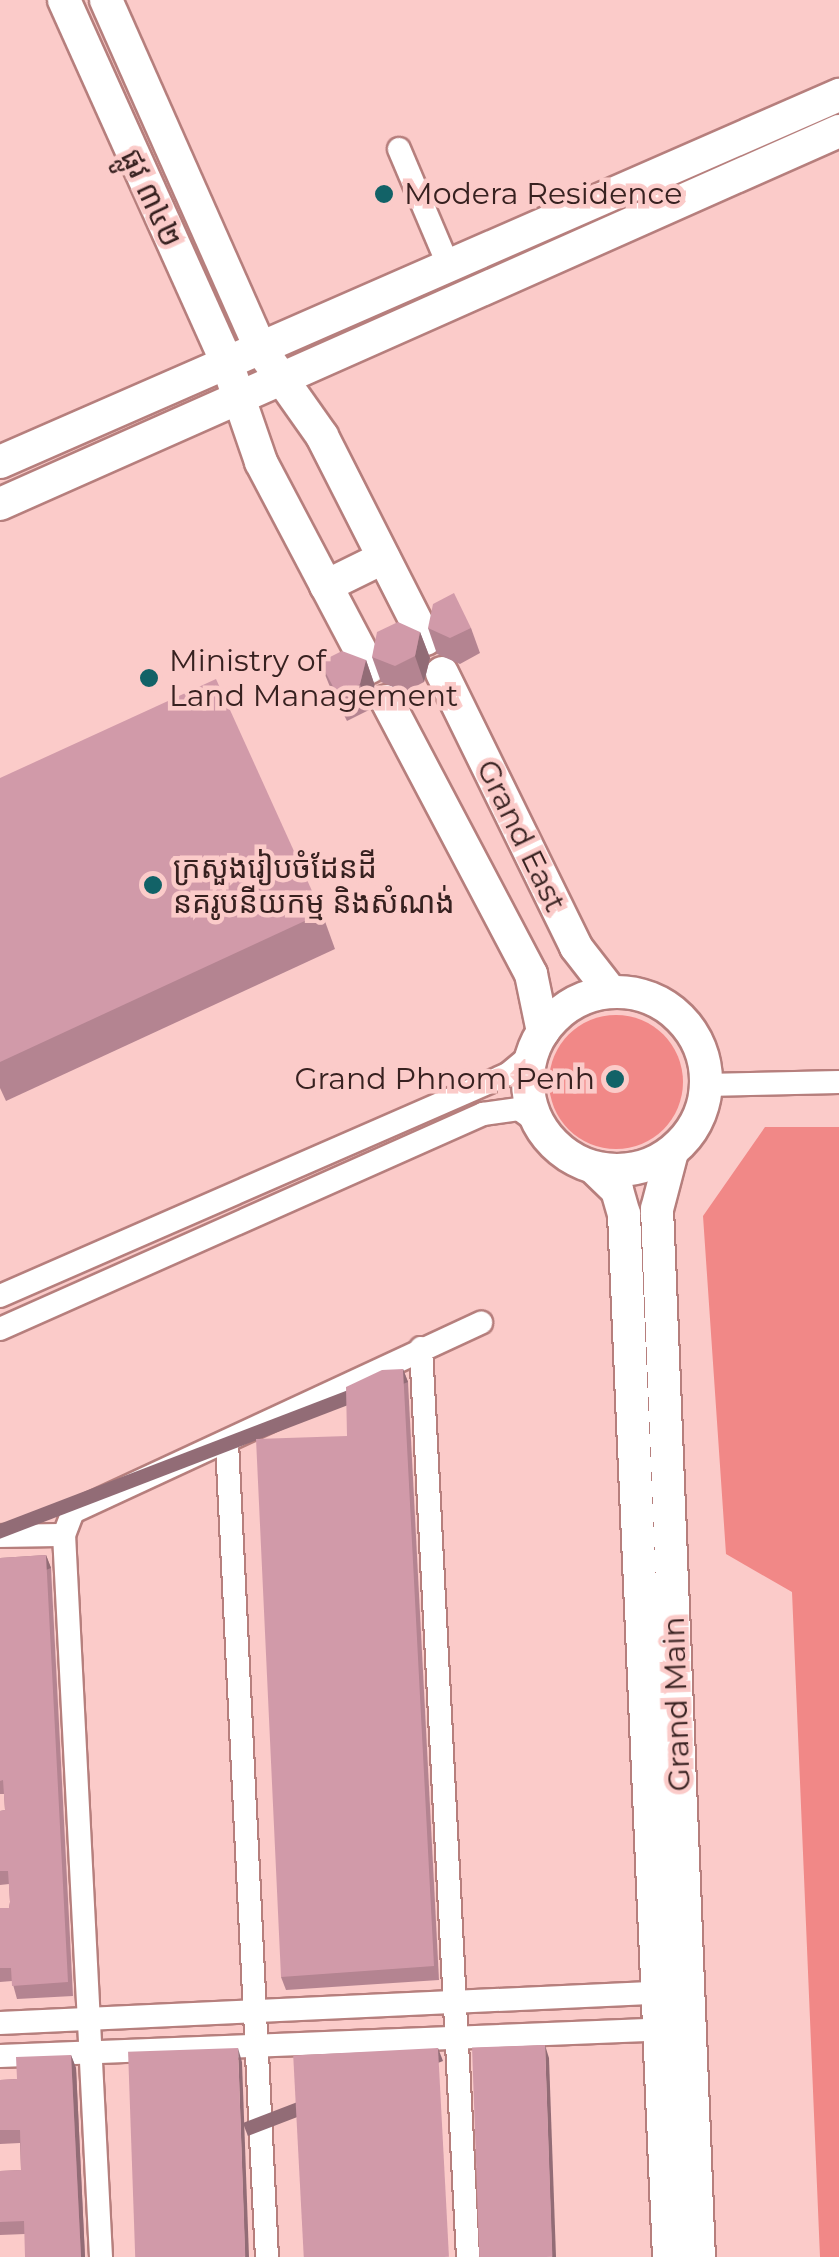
<!DOCTYPE html>
<meta charset="utf-8">
<style>
body{margin:0}
#map{position:relative;width:839px;height:2257px;overflow:hidden;background:#fbcbc9;font-family:Montserrat,"Noto Sans Khmer",sans-serif}
div>[style]{position:absolute}
[style*='--x']{left:calc(var(--x)*1px);top:calc(var(--y)*1px);width:calc(var(--w)*1px);rotate:calc(var(--a)*1deg)}
.green>*{inset:0;background:#f18887}
.round{border-radius:50%}
.roads{filter:drop-shadow(2px 0 #b67f7d) drop-shadow(-2px 0 #b67f7d) drop-shadow(0 2px #b67f7d) drop-shadow(0 -2px #b67f7d)}
.street>*{height:22px;margin:-11px;padding:0 11px;transform-origin:11px;border-radius:11px;background:#fff}
.secondary>*{height:32px;margin:-16px;padding:0 16px;transform-origin:16px;border-radius:16px;background:#fff}
.secondary>.ring{margin:-16px;padding:0;box-sizing:content-box;background:none;border:32px solid #fff;border-radius:50%}
.wall>*{inset:0;background:#b48491}
.shaded-wall>*{inset:0;background:#926c76;transform-origin:0 0}
.building>*{inset:0;background:#d19aa9;transform-origin:0 0}
.dots>*{width:28px;height:28px;translate:-50% -50%;box-sizing:border-box;border:5px solid #fbcbc9;border-radius:50%}
span{translate:-50% -50%;white-space:nowrap;text-align:center;line-height:1.15;-webkit-text-stroke:9px #fbcbc9;paint-order:stroke}
.poi-label{font-size:30px;color:#372120}
.left{translate:0 -50%;text-align:left}
.right{translate:-100% -50%;text-align:right}
.street-label{font-size:30px;color:#372120}
</style>
<div id="map">
<div class="green">
<i class="round" style="left:549px;top:1015px;width:134px;height:134px"></i>
<i style="clip-path:polygon(765px 1127px,839px 1127px,839px 2257px,820px 2257px,792px 1592px,726px 1554px,703px 1216px)"></i>
</div>
<div class="roads">
<div class="street">
<i style="--x:399;--y:149;--w:128;--a:67"></i>
<i style="--x:706;--y:1085;--w:133;--a:-1.3"></i>
<i style="--x:0;--y:1296;--w:554;--a:-23.61"></i>
<i style="--x:508;--y:1074;--w:31;--a:-40"></i>
<i style="--x:0;--y:1329;--w:529;--a:-24"></i>
<i style="--x:483;--y:1114;--w:36;--a:-8"></i>
<i style="--x:519;--y:1109;--w:24;--a:36"></i>
<i style="--x:421;--y:1348;--w:910;--a:87.04"></i>
<i style="--x:227;--y:1443;--w:815;--a:87.19"></i>
<i style="--x:0;--y:1536;--w:64;--a:-0.9"></i>
<i style="--x:0;--y:2023;--w:672;--a:-2.65"></i>
<i style="--x:0;--y:2056;--w:672;--a:-2.3"></i>
<i style="--x:101;--y:2257;--w:723;--a:-92.93"></i>
<i style="--x:64;--y:1535;--w:25;--a:-69"></i>
<i style="--x:73;--y:1512;--w:450;--a:-24.9"></i>
</div>
<div class="secondary">
<i style="--x:64;--y:0;--w:398;--a:65.8"></i>
<i style="--x:227;--y:363;--w:105;--a:71"></i>
<i style="--x:261;--y:462;--w:232;--a:62.2"></i>
<i style="--x:106;--y:0;--w:381;--a:66.1"></i>
<i style="--x:260;--y:348;--w:108;--a:54.8"></i>
<i style="--x:322;--y:436;--w:228;--a:63.1"></i>
<i style="--x:0;--y:462;--w:916;--a:-23.63"></i>
<i style="--x:0;--y:504;--w:918;--a:-23.97"></i>
<i style="--x:326;--y:586;--w:64;--a:-26.2"></i>
<i style="--x:442;--y:673;--w:305;--a:63.9"></i>
<i style="--x:576;--y:947;--w:57;--a:52.1"></i>
<i style="--x:387;--y:701;--w:309;--a:62.2"></i>
<i style="--x:531;--y:974;--w:59;--a:78.3"></i>
<i class="ring" style="left:528px;top:992px;width:146px;height:146px"></i>
<i style="--x:672;--y:1152;--w:59;--a:104.7"></i>
<i style="--x:657;--y:1209;--w:1049;--a:87.71"></i>
<i style="--x:594;--y:1168;--w:32;--a:44"></i>
<i style="--x:617;--y:1190;--w:25;--a:74"></i>
<i style="--x:624;--y:1214;--w:1044;--a:87.53"></i>
</div>
</div>
<div class="wall">
<i style="clip-path:polygon(428px 628px,471px 628px,480px 653px,460px 664px,437px 654px)"></i>
<i style="clip-path:polygon(420px 632px,430px 658px,424px 682px,405px 692px,381px 682px,372px 657px)"></i>
<i style="clip-path:polygon(366px 660px,375px 686px,369px 710px,347px 721px,330px 687px,320px 662px)"></i>
<i style="clip-path:polygon(0 778px,322px 913px,335px 949px,6px 1101px,0 1088px)"></i>
<i style="clip-path:polygon(403px 1369px,408px 1382px,439px 1980px,286px 1990px,281px 1977px,347px 1436px)"></i>
<i style="clip-path:polygon(46px 1555px,51px 1568px,73px 1996px,17px 1999px,12px 1981px,0 1982px,0 1908px,9px 1908px,10px 1902px,9px 1884px,0 1885px,0 1811px,5px 1810px,4px 1794px,0 1794px,0 1558px)"></i>
<i style="clip-path:polygon(71px 2055px,76px 2068px,85px 2257px,25px 2257px,25px 2234px,0 2235px,0 2171px,21px 2170px,20px 2143px,0 2144px,0 2080px,17px 2079px)"></i>
</div>
<div class="shaded-wall">
<i style="clip-path:polygon(420px 632px,430px 658px,424px 682px,415px 656px)"></i>
<i style="clip-path:polygon(366px 660px,375px 686px,369px 710px,360px 684px)"></i>
<i style="left:403px;top:1369px;width:14px;height:598px;rotate:69deg"></i>
<i style="left:46px;top:1555px;width:14px;height:428px;rotate:69deg"></i>
<i style="clip-path:polygon(545px 2045px,549px 2058px,556px 2257px,552px 2257px)"></i>
<i style="clip-path:polygon(238px 2048px,242px 2062px,249px 2257px,245px 2257px)"></i>
<i style="left:438px;top:2048px;width:14px;height:209px;rotate:69deg"></i>
<i style="clip-path:polygon(71px 2055px,76px 2068px,85px 2257px,81px 2257px)"></i>
</div>
<div class="building">
<i style="clip-path:polygon(454px 593px,471px 628px,450px 638px,428px 628px,433px 604px)"></i>
<i style="clip-path:polygon(398px 622px,420px 632px,415px 656px,395px 666px,372px 657px,377px 632px)"></i>
<i style="clip-path:polygon(342px 651px,366px 660px,360px 684px,338px 696px,320px 662px)"></i>
<i style="clip-path:polygon(216px 679px,322px 913px,0 1062px,0 778px)"></i>
<i style="clip-path:polygon(403px 1369px,434px 1966px,281px 1977px,256px 1439px,347px 1436px,346px 1387px,382px 1370px)"></i>
<i style="clip-path:polygon(46px 1555px,68px 1982px,12px 1986px,11px 1968px,0 1968px,0 1908px,9px 1908px,10px 1902px,8px 1871px,0 1871px,0 1811px,5px 1810px,3px 1780px,0 1781px,0 1558px)"></i>
<i style="left:545px;top:2045px;width:212px;height:73px;rotate:88deg"></i>
<i style="left:238px;top:2048px;width:209px;height:110px;rotate:88deg"></i>
<i style="left:438px;top:2048px;width:209px;height:145px;rotate:87deg"></i>
<i style="clip-path:polygon(71px 2055px,81px 2257px,25px 2257px,24px 2221px,0 2222px,0 2171px,21px 2170px,20px 2130px,0 2130px,0 2080px,17px 2079px,16px 2057px)"></i>
</div>
<div class="dots">
<i style="left:384px;top:194px;background:#126267"></i>
<i style="left:149px;top:678px;background:#126267"></i>
<i style="left:153px;top:885px;background:#126267"></i>
<i style="left:615px;top:1079px;background:#126267"></i>
</div>
<div class="poi-label">
<span class="left" style="left:404px;top:194px">Modera Residence</span>
<span class="left" style="left:169px;top:678px">Ministry of<br>Land Management</span>
<span class="left" style="left:173px;top:885px">ក្រសួងរៀបចំដែនដី<br>នគរូបនីយកម្ម និងសំណង់</span>
<span class="right" style="left:595px;top:1079px">Grand Phnom Penh</span>
</div>
<div class="street-label">
<span style="left:151px;top:198px;rotate:65deg">ផ្លូវ ៣៤២</span>
<span style="left:521px;top:836px;rotate:64deg">Grand East</span>
<span style="left:677px;top:1704px;rotate:-92deg">Grand Main</span>
</div>
</div>
